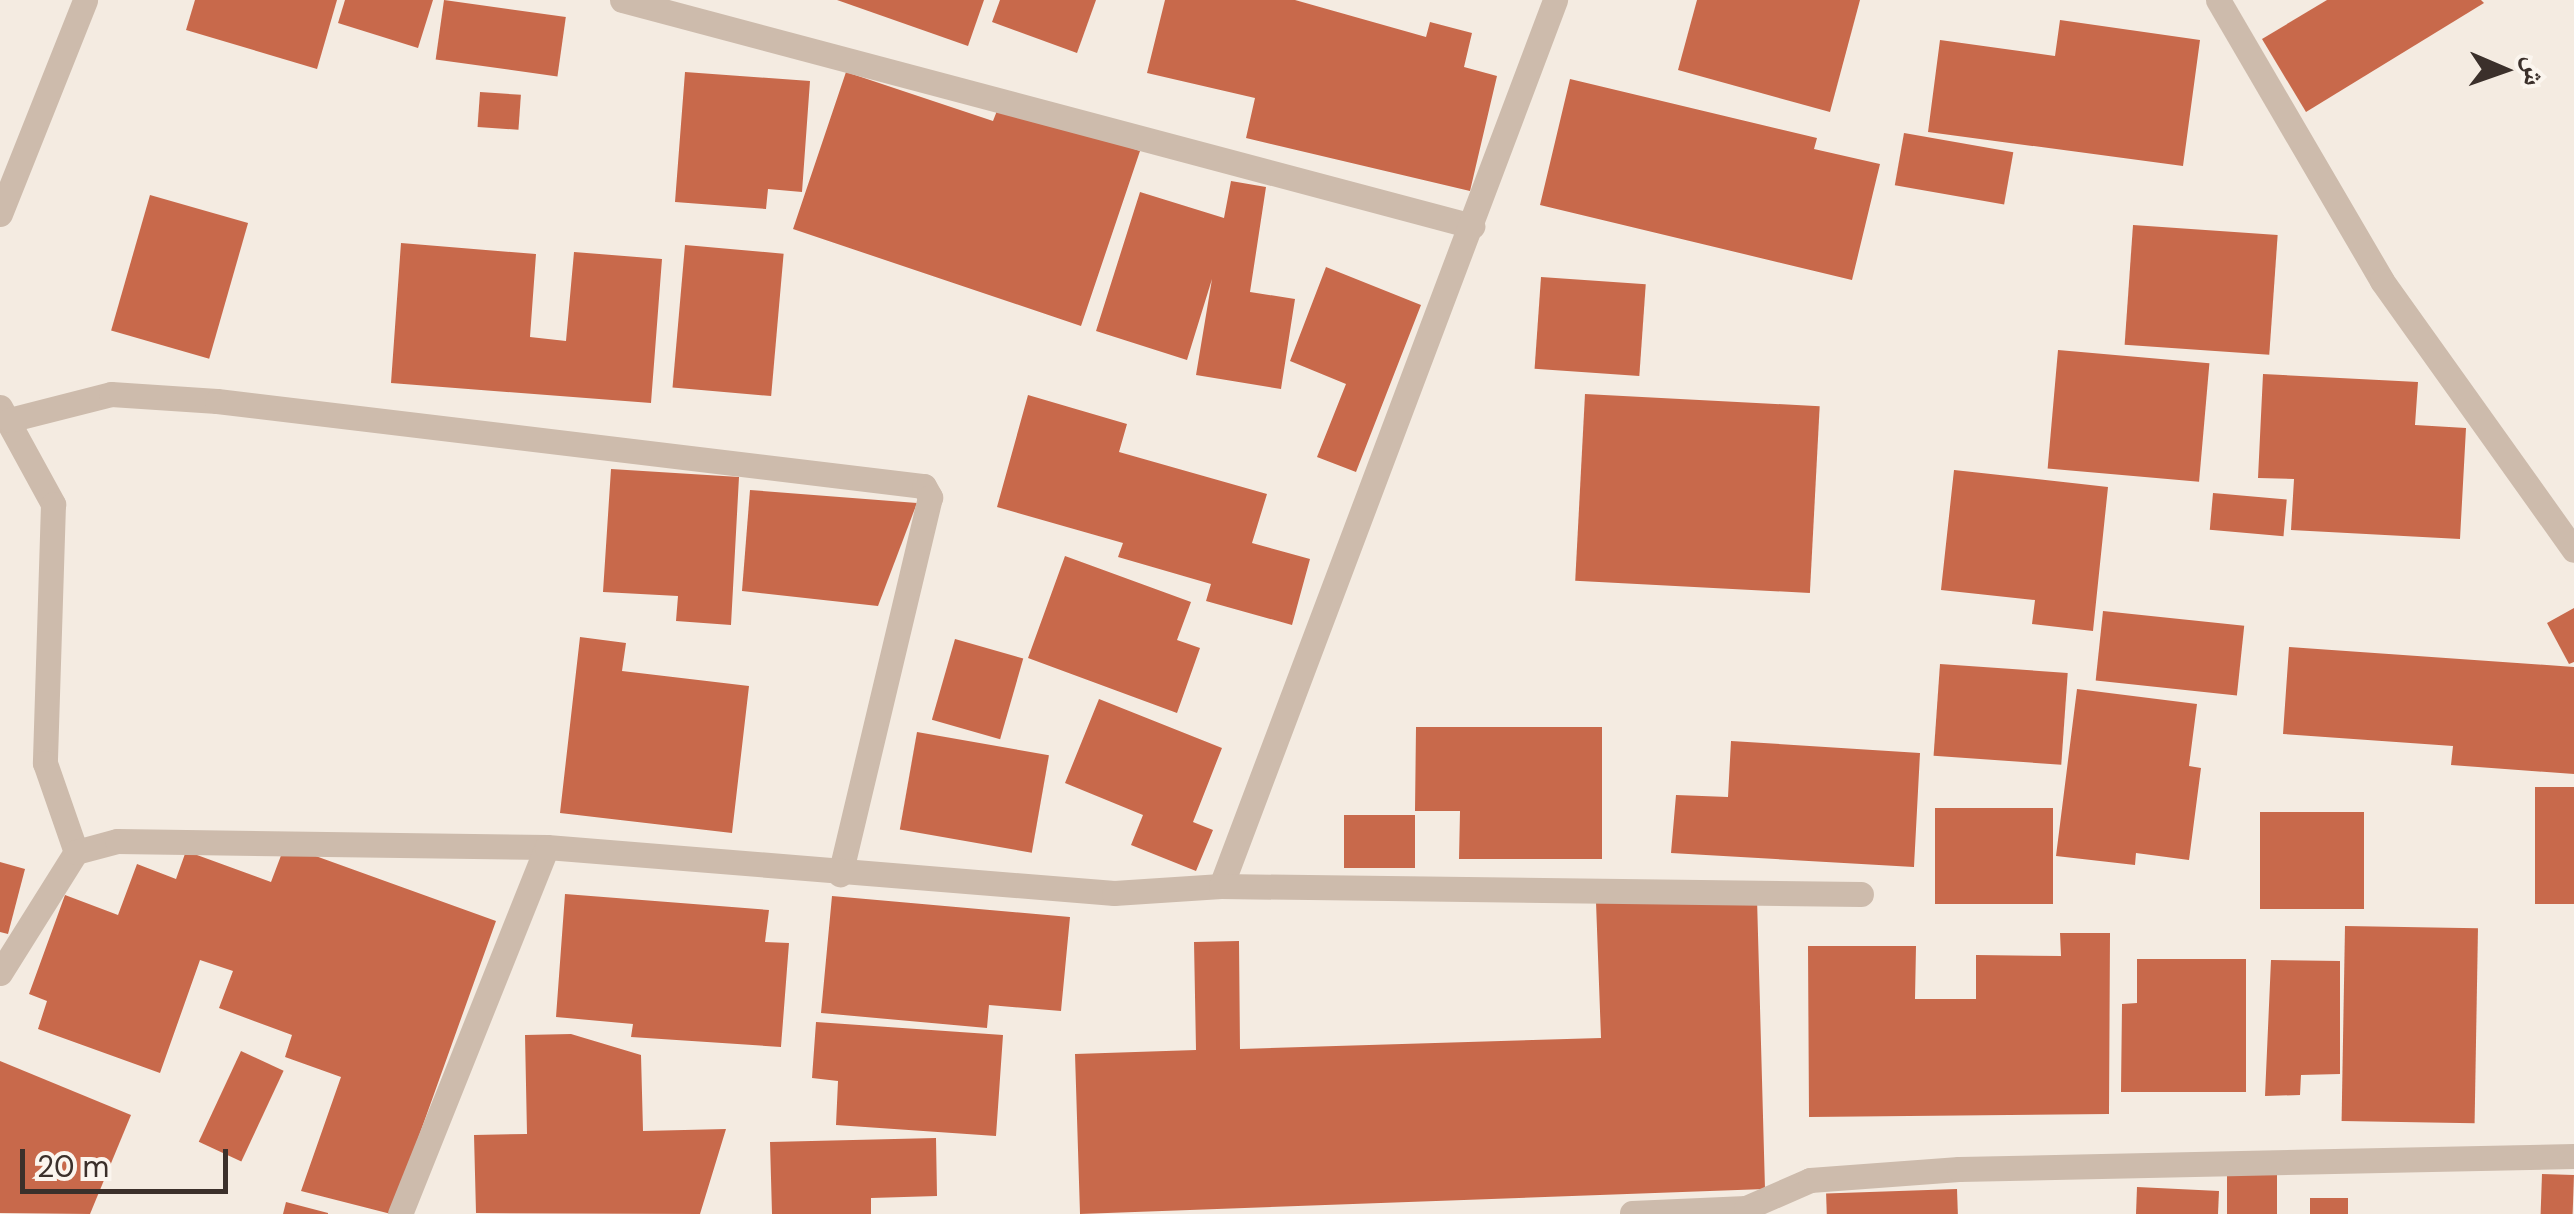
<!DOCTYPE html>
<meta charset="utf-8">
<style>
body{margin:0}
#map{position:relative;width:2574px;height:1214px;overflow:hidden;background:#f4ebe1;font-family:"DM Sans","Noto Naskh Arabic",sans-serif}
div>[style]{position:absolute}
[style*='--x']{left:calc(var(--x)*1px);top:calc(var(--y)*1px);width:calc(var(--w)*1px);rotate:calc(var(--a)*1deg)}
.building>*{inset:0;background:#c8694b;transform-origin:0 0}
.minor>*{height:25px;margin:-12.5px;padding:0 12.5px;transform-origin:12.5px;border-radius:12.5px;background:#cdbbac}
span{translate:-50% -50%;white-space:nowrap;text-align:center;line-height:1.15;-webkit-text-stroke:10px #fbf5ee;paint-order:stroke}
.north{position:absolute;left:2454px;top:20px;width:100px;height:100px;-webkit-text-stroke:8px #fbf5ee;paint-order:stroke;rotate:92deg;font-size:28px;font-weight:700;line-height:40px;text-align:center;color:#3b302b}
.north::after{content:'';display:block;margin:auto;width:35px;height:45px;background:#3b302b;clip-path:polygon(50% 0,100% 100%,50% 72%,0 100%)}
.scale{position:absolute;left:20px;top:1149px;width:208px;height:45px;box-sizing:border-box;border:5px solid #3b302b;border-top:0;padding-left:12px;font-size:30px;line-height:35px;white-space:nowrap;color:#3b302b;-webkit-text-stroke:8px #fbf5ee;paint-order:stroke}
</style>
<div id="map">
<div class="building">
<i style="clip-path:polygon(195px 0,337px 0,317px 69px,186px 30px)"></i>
<i style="clip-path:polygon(345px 0,433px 0,418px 48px,338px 23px)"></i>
<i style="left:444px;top:0;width:123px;height:60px;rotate:8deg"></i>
<i style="clip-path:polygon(837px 0,984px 0,968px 46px)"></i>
<i style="clip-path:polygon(1000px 0,1096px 0,1077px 53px,992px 22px)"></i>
<i style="clip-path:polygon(1165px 0,1295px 0,1426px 37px,1430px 22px,1472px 33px,1464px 67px,1497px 76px,1470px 191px,1246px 138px,1255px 98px,1147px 73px)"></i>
<i style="clip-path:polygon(1697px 0,1860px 0,1830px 112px,1678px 70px)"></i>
<i style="clip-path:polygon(2327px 0,2481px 0,2484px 3px,2306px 112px,2262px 39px)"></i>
<i style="clip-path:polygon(2060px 20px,2200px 40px,2183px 166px,1928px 132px,1940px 40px,2055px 56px)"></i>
<i style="clip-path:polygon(685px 72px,810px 81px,802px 192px,768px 189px,766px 209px,675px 202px)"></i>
<i style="clip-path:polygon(846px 72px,993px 121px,1000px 103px,1140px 151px,1081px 326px,793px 229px)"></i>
<i style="clip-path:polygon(1570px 79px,1817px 138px,1814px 149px,1880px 164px,1852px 280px,1540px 205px)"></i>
<i style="left:480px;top:92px;width:41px;height:35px;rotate:4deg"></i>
<i style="left:1904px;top:133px;width:111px;height:53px;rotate:10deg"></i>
<i style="clip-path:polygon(1231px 181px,1266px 187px,1250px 292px,1295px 299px,1281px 389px,1196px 375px,1212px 279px,1187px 360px,1096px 331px,1140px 192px,1224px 218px)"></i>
<i style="left:150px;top:195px;width:102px;height:141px;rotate:16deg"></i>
<i style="left:2133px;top:225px;width:145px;height:120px;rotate:4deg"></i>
<i style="clip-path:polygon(401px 243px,536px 254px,530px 337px,566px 341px,574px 252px,662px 259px,651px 403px,391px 383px)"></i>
<i style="left:685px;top:245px;width:99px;height:143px;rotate:5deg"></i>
<i style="clip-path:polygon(1326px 267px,1421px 305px,1356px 472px,1317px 457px,1346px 384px,1290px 361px)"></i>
<i style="left:1541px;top:277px;width:105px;height:92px;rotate:4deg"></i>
<i style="left:2058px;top:350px;width:152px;height:119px;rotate:5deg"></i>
<i style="clip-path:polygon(2263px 374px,2418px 382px,2415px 425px,2466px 428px,2460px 539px,2291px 530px,2294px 479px,2258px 478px)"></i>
<i style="left:1585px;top:394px;width:235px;height:187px;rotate:3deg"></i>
<i style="clip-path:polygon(1028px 395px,1127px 424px,1119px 452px,1267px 494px,1252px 543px,1310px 559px,1292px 625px,1206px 601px,1211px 584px,1118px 557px,1123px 543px,997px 507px)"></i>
<i style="clip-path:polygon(611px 469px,739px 477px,731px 625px,676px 621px,678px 596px,603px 592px)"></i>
<i style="clip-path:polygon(1954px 470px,2108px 487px,2093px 631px,2032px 624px,2035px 600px,1941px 590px)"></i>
<i style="clip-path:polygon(750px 490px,917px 503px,878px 606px,742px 591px)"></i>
<i style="left:2213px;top:493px;width:74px;height:37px;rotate:5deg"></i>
<i style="clip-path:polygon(1065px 556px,1191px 602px,1177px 640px,1200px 648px,1177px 713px,1028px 658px)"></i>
<i style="clip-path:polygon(2574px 608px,2574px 662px,2569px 664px,2547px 623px)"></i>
<i style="left:2103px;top:611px;width:142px;height:70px;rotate:6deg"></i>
<i style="clip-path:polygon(580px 637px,626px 643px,622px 671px,749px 686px,732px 833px,560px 813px)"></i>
<i style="left:955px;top:639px;width:71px;height:84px;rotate:16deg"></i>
<i style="clip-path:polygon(2289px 647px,2574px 667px,2574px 774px,2451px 765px,2453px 746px,2283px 734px)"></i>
<i style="left:1940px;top:664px;width:128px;height:92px;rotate:4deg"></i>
<i style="clip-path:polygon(2077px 689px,2197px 704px,2189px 766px,2201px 768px,2189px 860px,2136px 853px,2135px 865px,2056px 856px)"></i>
<i style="clip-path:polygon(1099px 699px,1222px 748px,1193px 822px,1213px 830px,1196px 871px,1131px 845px,1143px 815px,1065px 783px)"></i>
<i style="clip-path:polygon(1416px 727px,1602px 727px,1602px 859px,1459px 859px,1460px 811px,1415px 811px)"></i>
<i style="left:917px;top:732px;width:134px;height:99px;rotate:10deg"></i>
<i style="clip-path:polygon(1731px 741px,1920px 753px,1914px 867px,1671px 853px,1676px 795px,1728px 797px)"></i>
<i style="left:2535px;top:787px;width:39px;height:117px"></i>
<i style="left:1935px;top:808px;width:118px;height:96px"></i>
<i style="left:2260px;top:812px;width:104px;height:97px"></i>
<i style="left:1415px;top:815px;width:53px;height:71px;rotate:90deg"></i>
<i style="clip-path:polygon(285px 845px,496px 921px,391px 1214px,301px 1191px,341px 1077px,285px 1057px,292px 1035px,219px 1008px,233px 971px,200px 960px,160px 1073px,38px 1029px,47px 1001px,29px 994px,65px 895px,118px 915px,137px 864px,176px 879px,186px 851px,271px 882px)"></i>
<i style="clip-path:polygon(0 862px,25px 869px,8px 934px,0 932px)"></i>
<i style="clip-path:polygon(565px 894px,769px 910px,765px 942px,789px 943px,781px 1047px,631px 1037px,633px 1024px,556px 1017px)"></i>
<i style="clip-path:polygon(832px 896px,1070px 917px,1061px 1011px,989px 1005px,987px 1028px,821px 1013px)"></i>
<i style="clip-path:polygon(1757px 898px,1765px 1189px,1080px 1214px,1075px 1054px,1196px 1050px,1194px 942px,1239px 941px,1240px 1049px,1601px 1038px,1596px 902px)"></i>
<i style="left:2345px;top:926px;width:133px;height:195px;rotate:1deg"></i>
<i style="clip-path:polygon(2060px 933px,2110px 933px,2109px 1114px,1809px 1117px,1808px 946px,1916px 946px,1915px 999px,1976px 999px,1976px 955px,2061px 956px)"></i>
<i style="clip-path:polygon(2137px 959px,2246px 959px,2246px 1092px,2121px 1092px,2122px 1004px,2137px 1003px)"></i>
<i style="clip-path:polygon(2271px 960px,2340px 961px,2340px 1074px,2301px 1075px,2300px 1095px,2265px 1096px)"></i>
<i style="clip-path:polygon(816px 1022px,1003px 1035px,996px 1136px,836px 1125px,838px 1081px,812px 1078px)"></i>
<i style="clip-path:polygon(571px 1034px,641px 1055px,643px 1131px,726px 1129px,700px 1214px,476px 1213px,474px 1135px,527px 1134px,525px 1035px)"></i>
<i style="left:241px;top:1051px;width:47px;height:100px;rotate:25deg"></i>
<i style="clip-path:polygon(0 1061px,131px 1115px,90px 1214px,0 1213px)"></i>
<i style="clip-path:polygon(936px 1138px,937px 1196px,871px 1198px,871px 1214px,772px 1214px,770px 1142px)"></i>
<i style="left:2227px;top:1174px;width:50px;height:40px"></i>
<i style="left:2542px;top:1174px;width:32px;height:40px;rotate:2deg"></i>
<i style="clip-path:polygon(2137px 1187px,2219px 1191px,2218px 1214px,2136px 1214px)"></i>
<i style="left:1957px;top:1189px;width:25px;height:131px;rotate:88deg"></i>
<i style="left:2348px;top:1198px;width:16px;height:38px;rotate:90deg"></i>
<i style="clip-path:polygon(286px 1202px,328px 1213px,328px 1214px,283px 1214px)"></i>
</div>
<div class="minor">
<i style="--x:622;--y:0;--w:880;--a:14.89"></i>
<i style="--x:2218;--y:0;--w:325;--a:59.7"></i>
<i style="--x:2382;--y:281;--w:330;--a:54.5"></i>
<i style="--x:0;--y:214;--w:230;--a:-68.3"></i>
<i style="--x:0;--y:407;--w:111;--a:61.3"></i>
<i style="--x:53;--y:504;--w:259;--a:91.8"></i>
<i style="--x:45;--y:763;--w:94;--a:70.8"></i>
<i style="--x:9;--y:420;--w:105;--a:-14.3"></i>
<i style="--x:111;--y:394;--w:106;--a:3.8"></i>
<i style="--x:217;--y:401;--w:712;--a:6.86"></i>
<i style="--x:924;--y:486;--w:13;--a:61"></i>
<i style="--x:930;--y:497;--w:388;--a:103.4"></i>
<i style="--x:1221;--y:886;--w:947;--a:-69.34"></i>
<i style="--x:0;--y:973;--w:143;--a:-57.9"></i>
<i style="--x:76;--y:852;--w:42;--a:-15"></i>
<i style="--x:117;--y:841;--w:430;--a:0.8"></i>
<i style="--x:1632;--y:1213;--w:114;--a:-2.5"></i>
<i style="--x:1746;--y:1208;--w:70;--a:-23.6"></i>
<i style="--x:1810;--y:1180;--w:149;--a:-4.2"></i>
<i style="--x:1959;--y:1169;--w:615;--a:-1.21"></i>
<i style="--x:400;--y:1214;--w:395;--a:-68.2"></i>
<i style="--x:547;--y:847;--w:569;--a:4.64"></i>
<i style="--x:1114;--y:893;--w:107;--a:-3.7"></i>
<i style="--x:1221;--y:886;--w:640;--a:0.72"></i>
</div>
<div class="north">ش</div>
<div class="scale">20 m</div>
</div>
